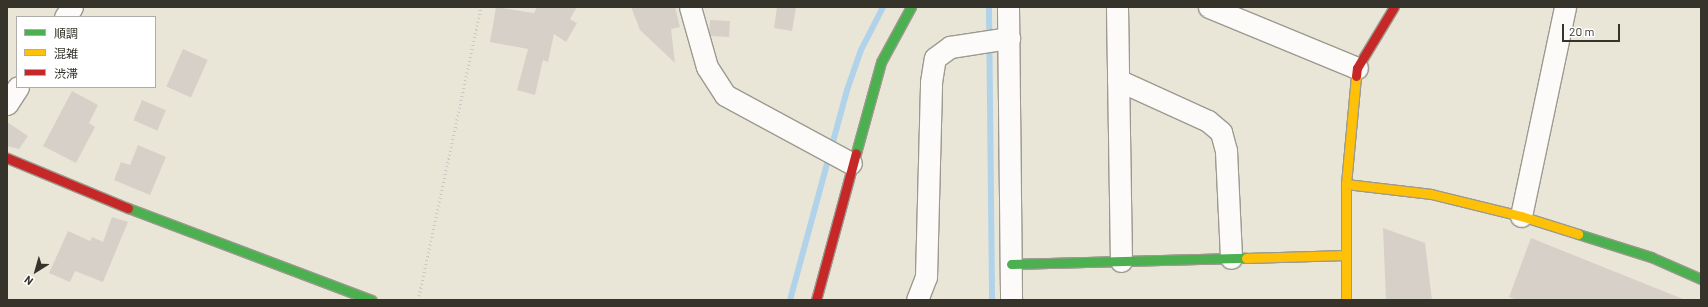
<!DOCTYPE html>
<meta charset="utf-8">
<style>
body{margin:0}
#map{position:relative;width:1708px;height:307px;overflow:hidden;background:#e9e6d8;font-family:Barlow,"Noto Sans JP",sans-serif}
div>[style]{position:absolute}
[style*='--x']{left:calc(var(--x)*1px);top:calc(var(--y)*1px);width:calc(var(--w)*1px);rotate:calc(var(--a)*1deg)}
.stream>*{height:6px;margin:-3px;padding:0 3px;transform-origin:3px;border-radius:3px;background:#b0d3ea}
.building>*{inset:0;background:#d7d0c9;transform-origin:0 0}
.path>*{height:2.5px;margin-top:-1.25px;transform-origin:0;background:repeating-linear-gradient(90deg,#c9c8c3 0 1px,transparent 0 4px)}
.roads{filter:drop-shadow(1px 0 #9c9a8f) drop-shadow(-1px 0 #9c9a8f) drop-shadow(0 1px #9c9a8f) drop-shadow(0 -1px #9c9a8f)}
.street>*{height:21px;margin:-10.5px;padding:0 10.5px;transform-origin:10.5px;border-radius:10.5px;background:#fcfbf9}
.fast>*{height:9px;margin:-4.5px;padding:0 4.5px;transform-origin:4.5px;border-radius:4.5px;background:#4caf50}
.slow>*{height:9px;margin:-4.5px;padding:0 4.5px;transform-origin:4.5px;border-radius:4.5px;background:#ffc107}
.jam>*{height:9px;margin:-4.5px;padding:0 4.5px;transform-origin:4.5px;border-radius:4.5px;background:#c62828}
span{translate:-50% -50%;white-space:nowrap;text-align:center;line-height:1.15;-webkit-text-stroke:4px #fff;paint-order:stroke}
.frame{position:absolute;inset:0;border:8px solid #35332a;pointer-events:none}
.legend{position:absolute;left:16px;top:16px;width:140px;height:72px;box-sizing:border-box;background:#fff;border:1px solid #aeadaa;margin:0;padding:5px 7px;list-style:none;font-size:12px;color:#35332a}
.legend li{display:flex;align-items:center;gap:8px;height:20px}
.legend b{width:20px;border:1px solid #aeadaa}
.north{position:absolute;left:16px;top:251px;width:40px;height:40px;-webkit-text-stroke:3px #fff;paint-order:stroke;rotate:217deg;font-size:11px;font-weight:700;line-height:16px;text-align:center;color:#35332a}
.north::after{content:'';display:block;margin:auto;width:14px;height:18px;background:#35332a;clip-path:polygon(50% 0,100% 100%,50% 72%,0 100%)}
.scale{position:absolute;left:1562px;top:24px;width:58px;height:18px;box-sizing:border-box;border:2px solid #35332a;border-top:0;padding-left:5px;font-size:12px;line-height:14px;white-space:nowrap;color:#35332a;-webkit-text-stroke:3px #fff;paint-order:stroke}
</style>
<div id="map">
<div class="stream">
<i style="--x:989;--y:7;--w:293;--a:89.4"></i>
<i style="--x:790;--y:300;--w:218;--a:-74.8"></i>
<i style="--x:847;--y:90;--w:42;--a:-70.7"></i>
<i style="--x:861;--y:50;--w:48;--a:-62.9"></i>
</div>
<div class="building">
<i style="clip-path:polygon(496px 7px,534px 13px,537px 7px,577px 7px,570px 19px,577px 23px,566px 42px,554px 34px,548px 62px,543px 60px,535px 95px,517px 90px,528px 49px,490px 42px)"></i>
<i style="clip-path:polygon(631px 7px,675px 7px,680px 27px,671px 29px,675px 63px,640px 30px)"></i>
<i style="clip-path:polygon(777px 7px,796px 7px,792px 31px,774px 28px)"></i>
<i style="left:710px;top:20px;width:20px;height:16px;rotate:3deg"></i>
<i style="left:183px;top:49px;width:27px;height:41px;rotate:24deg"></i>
<i style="clip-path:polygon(72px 91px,98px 105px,89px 123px,95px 127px,76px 163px,43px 146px)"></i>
<i style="left:142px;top:100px;width:26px;height:22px;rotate:23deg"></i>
<i style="clip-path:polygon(7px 122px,28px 136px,19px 149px,7px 146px)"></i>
<i style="clip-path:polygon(138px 145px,166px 157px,150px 195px,114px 180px,121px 162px,130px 165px)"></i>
<i style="clip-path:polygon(112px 217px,128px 222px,103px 282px,75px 271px,70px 282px,49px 273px,68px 231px,90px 241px,92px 237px,103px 242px)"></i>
<i style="clip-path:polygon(1383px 228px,1425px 243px,1432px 300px,1386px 300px)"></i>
<i style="clip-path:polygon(1531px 238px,1683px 299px,1683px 300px,1517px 300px,1509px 297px)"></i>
</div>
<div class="path">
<i style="--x:418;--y:300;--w:300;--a:-77.9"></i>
</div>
<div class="roads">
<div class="street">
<i style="--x:690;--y:7;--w:62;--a:74.2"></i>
<i style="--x:707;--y:67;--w:33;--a:57"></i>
<i style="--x:725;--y:95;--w:143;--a:28.4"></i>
<i style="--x:1008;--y:7;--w:293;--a:89.4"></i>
<i style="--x:1117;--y:7;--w:254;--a:89.1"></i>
<i style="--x:1209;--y:7;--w:160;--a:22.4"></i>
<i style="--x:65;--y:17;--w:12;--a:-55"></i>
<i style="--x:1118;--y:80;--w:99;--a:24.5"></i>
<i style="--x:1208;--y:121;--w:17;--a:40"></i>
<i style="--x:1221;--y:132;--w:20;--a:75"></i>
<i style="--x:1226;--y:151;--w:107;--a:87.3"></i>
<i style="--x:7;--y:104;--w:20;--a:-57"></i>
<i style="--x:1521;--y:216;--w:214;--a:-78.1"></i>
<i style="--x:917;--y:300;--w:25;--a:-69"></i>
<i style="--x:926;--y:277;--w:195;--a:-88.5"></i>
<i style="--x:931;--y:82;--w:24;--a:-81"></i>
<i style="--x:935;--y:58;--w:19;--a:-36"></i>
<i style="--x:950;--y:47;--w:60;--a:-8.7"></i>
</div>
<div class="fast">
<i style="--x:856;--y:153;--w:94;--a:-74.6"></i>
<i style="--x:881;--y:62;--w:63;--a:-61.4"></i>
<i style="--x:128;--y:208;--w:260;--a:20.7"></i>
<i style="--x:1578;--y:234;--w:77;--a:17.5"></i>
<i style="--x:1651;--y:257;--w:55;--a:23.7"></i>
<i style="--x:1011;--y:264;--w:235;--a:-1.5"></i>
</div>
<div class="slow">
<i style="--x:1346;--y:184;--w:86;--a:6.7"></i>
<i style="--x:1431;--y:194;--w:93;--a:13.7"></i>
<i style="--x:1521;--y:216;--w:60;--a:17.5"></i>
<i style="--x:1246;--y:258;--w:100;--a:-1.7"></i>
<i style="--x:1346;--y:300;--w:116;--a:-90"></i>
<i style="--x:1346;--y:184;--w:108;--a:-84.7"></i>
</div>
<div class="jam">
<i style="--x:1356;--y:76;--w:8;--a:-83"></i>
<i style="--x:1357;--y:68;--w:71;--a:-58.8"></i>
<i style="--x:7;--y:158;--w:131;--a:22.5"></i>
<i style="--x:816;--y:300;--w:152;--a:-74.8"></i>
</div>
</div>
<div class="frame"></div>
<ul class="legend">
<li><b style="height:5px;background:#4caf50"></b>順調</li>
<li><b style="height:5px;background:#ffc107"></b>混雑</li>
<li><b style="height:5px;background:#c62828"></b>渋滞</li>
</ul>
<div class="north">N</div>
<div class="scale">20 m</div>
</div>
